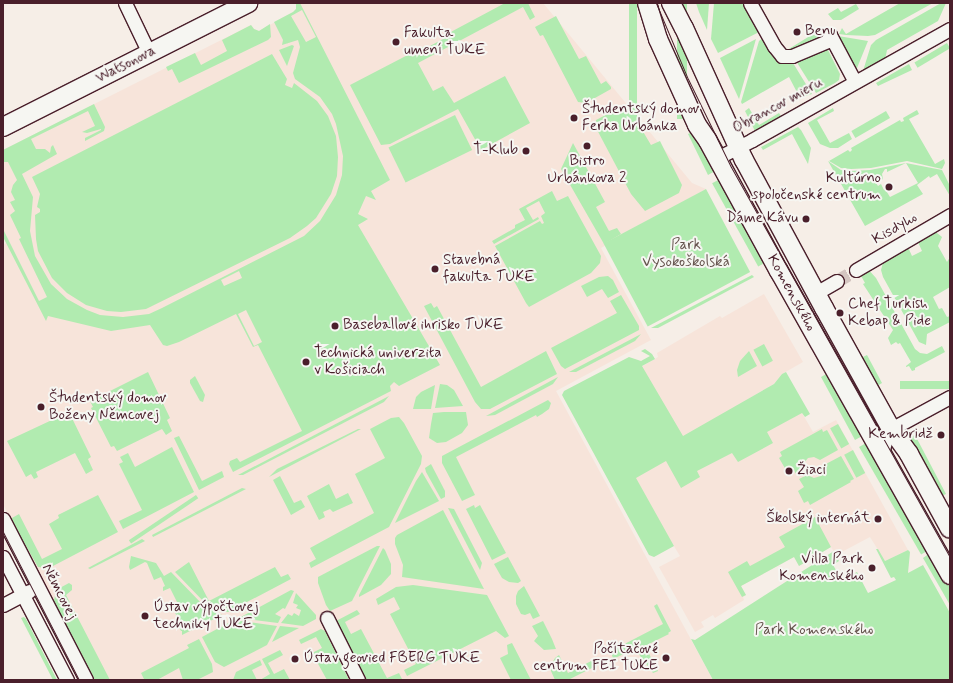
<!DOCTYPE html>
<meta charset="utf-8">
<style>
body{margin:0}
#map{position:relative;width:953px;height:683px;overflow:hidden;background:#f6eee7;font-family:Mynerve,sans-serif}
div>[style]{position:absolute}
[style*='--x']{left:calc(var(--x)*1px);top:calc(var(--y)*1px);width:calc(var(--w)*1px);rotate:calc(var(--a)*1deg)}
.built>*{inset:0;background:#f7e4da}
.green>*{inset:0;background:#b1ebb0;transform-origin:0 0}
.street-tunnel>*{height:13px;margin-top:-6.5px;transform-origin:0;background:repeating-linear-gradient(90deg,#d4c5c1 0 13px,transparent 0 19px)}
.roads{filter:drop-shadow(1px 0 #4a1f2b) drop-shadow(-1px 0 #4a1f2b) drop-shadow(0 1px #4a1f2b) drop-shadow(0 -1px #4a1f2b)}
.street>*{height:13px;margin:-6.5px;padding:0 6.5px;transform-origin:6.5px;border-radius:6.5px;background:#f6f6f2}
.secondary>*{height:18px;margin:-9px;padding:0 9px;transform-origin:9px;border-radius:9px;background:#f6f6f2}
.tram>*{height:1px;margin:-0.5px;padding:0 0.5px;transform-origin:0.5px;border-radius:0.5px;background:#4a1f2b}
.dots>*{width:11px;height:11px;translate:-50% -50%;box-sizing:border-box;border:2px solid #f6f6f2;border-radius:50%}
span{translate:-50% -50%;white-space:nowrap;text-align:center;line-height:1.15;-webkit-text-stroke:4px #f6f6f2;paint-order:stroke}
.poi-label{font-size:15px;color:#4a1f2b}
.left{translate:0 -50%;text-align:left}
.right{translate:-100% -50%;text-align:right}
.street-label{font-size:15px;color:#4a1f2b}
.park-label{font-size:15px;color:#64524c}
.frame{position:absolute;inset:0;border:4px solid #4a1f2b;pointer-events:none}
</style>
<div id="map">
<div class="built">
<i style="clip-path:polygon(296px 3px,543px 3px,692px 183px,706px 189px,601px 248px,651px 340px,556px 391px,713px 680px,90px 680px,3px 504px,3px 245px,6px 243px,3px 233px,3px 150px,251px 25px,254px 29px,259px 31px,293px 12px,296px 9px)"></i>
<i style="clip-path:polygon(764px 294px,803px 362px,782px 374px,774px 384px,748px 399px,802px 413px,813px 432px,836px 420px,908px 550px,885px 561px,870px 537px,836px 555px,831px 547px,799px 566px,794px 557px,741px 586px,746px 595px,743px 597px,744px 600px,715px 618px,713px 615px,701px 622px,704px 627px,695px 632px,659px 567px,680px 556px,672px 543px,573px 407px,658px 357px,657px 353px,720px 316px,722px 318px)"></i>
</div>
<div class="green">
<i style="clip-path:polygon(evenodd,296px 3px,300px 3px,390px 180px,371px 191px,376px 200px,366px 196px,358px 214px,368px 219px,358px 225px,440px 365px,399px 386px,394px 382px,390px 386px,391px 391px,233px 472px,229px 464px,230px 461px,237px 458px,240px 462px,302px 431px,258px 345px,253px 347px,236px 314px,179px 342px,167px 346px,163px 345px,150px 325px,111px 331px,48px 316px,46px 321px,3px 237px,3px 229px,39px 301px,47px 297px,19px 239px,21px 238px,10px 215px,15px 211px,10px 202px,15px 200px,11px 192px,13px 185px,17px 180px,8px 162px,3px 162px,3px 150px,94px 104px,105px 127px,104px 131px,85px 141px,85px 138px,101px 130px,101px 129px,87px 133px,82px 132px,95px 126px,88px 111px,31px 139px,36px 149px,45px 149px,50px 153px,51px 147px,53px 145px,57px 154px,22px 174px,33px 197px,30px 231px,35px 256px,51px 284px,67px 299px,87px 310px,100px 315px,123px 317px,149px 314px,162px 308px,304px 236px,320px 221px,336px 195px,342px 175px,343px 156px,336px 124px,332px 114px,320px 97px,295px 79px,293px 73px,300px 47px,298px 40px,282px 45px,283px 40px,274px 22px,293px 12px,296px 9px,296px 3px,302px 10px,316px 37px,306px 42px,291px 16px,302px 10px,296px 3px,239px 271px,242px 278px,224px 286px,221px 280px,239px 271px,296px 3px,246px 310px,262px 342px,254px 346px,238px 314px,246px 310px)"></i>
<i style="clip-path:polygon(505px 3px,528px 3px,535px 17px,530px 20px,523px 7px,418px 63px,433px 91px,443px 86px,454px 103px,505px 76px,530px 123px,481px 150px,458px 109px,390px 144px,381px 145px,350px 85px,425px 46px,426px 48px,447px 37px,447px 34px)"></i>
<i style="left:629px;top:3px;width:8px;height:137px"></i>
<i style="left:677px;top:3px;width:10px;height:116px"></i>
<i style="clip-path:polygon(696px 3px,709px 3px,707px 30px,699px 12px)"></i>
<i style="clip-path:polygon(714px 3px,744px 3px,761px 31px,718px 53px,711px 39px)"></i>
<i style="clip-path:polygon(900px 3px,933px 3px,875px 35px,868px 36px,846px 35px,839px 34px,842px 28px,846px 34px)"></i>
<i style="clip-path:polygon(941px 3px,946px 3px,938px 21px,887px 50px,885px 60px,863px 71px,871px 45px,876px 40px)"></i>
<i style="clip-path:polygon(856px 4px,859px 9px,841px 20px,833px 20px,828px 14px,838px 8px,841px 12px)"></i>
<i style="clip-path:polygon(556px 16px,579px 59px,586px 56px,601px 84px,606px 81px,611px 87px,611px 89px,586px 103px,578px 102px,543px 35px,540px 36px,535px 27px)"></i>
<i style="clip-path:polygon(270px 24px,271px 37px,268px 40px,179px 83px,172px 69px,168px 71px,166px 67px,195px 53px,201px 65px,227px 51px,222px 40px,251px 25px,254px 29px,259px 31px)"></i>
<i style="clip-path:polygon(823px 28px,824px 35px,822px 37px,793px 51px,787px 50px)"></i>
<i style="clip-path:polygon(838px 36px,868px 41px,857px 68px,854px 69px,838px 40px)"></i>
<i style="clip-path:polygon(764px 37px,793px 63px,812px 94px,800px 98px,789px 77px,742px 104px,741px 102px,759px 41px)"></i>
<i style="clip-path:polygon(756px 39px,739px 99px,720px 58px)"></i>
<i style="left:947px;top:43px;width:6px;height:38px;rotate:59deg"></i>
<i style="clip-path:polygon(292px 45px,294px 46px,287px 66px,279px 50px)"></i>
<i style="clip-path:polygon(822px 48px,827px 48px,840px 74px,839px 80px,835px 83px,816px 93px,796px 61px)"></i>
<i style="clip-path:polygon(272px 54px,287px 79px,285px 85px,292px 88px,294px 83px,317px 101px,328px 116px,336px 136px,338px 157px,337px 176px,331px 194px,316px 218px,307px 226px,290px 238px,146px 309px,121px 312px,107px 311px,86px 305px,67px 293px,52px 278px,38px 251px,36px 239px,35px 215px,40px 212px,40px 209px,37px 207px,40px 194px,32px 177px)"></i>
<i style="clip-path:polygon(909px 64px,912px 70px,878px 86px,876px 83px)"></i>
<i style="clip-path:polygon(811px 100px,756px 133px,745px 111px,749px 108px,759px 125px,779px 113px,781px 116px,803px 103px)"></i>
<i style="clip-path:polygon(623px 106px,629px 108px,651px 145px,660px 141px,682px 185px,679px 193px,645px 211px,631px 194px,595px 126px,596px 120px)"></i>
<i style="clip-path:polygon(833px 108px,834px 111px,817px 120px,830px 143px,849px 133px,852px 139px,838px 148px,830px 148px,820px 144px,808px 123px)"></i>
<i style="clip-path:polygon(917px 110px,919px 114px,909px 119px,935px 164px,944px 159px,945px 163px,942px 169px,907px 161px,871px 168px,851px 169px,841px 168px,829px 161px,848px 150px,850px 152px,852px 150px,851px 148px,900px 120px,901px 122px,904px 121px,903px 118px)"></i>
<i style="left:886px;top:111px;width:8px;height:40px;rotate:60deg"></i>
<i style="left:455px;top:115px;width:39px;height:74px;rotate:64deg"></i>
<i style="clip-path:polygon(798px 127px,801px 130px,811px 148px,808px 164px,792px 134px,763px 150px,761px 147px)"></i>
<i style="clip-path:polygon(694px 131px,715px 171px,708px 175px,688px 134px)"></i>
<i style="clip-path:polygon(573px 143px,605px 202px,596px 207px,609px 231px,617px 228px,621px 234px,604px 244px,561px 169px)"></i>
<i style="clip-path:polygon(evenodd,828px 161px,841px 170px,850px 171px,870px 170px,906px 163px,942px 170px,950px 186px,950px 196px,937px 174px,930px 178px,929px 176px,917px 185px,923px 194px,865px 226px,828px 161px,906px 163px,918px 183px,890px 197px,885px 189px,884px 190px,881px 184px,878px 186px,876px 183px,883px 179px,882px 174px,885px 169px,887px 169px,887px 172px,906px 163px)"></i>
<i style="left:720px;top:179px;width:95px;height:9px;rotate:61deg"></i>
<i style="left:706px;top:189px;width:94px;height:116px;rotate:62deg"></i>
<i style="clip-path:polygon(552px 191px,557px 201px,568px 196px,601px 256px,600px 263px,591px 273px,529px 307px,526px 303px,495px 246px,540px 221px,542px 224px,544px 223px,541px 216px,545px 213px,539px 201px,526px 208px,533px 220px,538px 217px,539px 219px,494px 244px,492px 241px,515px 228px,515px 225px,525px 220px,519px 209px)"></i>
<i style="clip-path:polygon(931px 233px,937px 233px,942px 237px,938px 246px,947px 262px,950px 257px,950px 287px,933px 297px,939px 309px,942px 308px,947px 317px,950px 316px,950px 322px,927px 334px,926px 345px,919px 342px,883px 277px,881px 270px,884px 259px,907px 245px,912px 256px,922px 251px,917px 240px)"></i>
<i style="clip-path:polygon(867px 268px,876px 278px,915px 349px,920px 353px,927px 354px,942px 346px,945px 352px,915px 368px,915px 370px,912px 371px,909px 366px,906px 367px,906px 366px,911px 362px,900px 343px,898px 344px,896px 342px,891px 345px,888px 338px,893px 330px,863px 284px,865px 283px,860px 274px)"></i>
<i style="clip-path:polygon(752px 275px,754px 277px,658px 328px,651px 328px)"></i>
<i style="clip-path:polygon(608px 276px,613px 280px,619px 292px,608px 298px,602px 289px,587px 297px,581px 286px,599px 277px)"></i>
<i style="clip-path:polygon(621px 295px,639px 326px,639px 330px,565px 369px,561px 366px,551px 348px,617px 313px,610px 301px)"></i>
<i style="clip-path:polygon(431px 303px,434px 308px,437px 306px,481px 387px,546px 351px,557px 374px,490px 409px,481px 409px,475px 402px,424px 306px)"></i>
<i style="clip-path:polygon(641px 334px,635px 341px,576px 372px,569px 372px)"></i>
<i style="left:764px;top:344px;width:19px;height:12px;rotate:62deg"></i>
<i style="clip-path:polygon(645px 349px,652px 354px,655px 359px,642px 366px,683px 436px,774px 384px,782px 374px,786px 372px,810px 414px,805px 417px,802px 413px,767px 432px,773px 443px,738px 462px,732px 453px,697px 471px,700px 477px,681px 488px,666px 461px,636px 478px,674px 546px,654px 557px,649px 555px,562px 395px,564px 391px,629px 357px,641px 361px,650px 356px,641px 351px)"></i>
<i style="clip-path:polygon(749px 351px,757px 366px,738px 377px,737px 370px,740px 361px)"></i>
<i style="clip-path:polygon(867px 355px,882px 383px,877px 386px,861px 358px)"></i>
<i style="clip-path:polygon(148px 372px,170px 418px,167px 420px,172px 431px,166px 435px,162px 429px,117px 451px,114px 446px,111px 447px,91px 408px,93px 407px,90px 401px)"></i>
<i style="clip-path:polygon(828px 373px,864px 435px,855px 440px,821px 377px)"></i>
<i style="clip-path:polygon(195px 376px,205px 395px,203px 402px,200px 401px,190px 383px,190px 380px)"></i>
<i style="clip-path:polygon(558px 377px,553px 384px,495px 415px,486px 416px)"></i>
<i style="left:950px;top:381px;width:8px;height:50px;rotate:90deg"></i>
<i style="clip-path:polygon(440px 384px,447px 385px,454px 390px,463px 406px,435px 408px)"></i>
<i style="clip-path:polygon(435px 385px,431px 409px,413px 409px,416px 397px,421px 392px)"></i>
<i style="clip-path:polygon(389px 396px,384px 402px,243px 475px,238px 475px)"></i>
<i style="clip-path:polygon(548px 400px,551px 403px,549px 409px,542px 414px,537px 417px,536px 415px,456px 457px,475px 495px,462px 501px,442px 463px,442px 456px)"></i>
<i style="clip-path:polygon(69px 412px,91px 457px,88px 459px,93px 470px,86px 474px,75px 453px,36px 472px,38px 477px,34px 479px,31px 474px,26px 477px,7px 441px)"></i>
<i style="clip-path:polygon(444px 412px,466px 412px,468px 425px,462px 433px,446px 442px,437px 443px,429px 438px,431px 424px,433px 413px)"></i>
<i style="clip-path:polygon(399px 417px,404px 423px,422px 456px,421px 464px,389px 527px,311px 568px,309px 563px,316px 559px,310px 548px,374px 513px,355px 474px,385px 458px,370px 429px,391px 418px)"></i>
<i style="left:838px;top:424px;width:23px;height:9px;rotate:61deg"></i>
<i style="clip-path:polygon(358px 429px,361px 429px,269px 477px,277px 469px)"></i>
<i style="clip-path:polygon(822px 429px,823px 432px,827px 430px,838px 450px,820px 460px,814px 457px,808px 458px,804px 463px,804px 469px,796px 474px,792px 467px,786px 470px,779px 458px,782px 456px,780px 452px)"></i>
<i style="clip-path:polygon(915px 435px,946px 494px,939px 497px,906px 439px)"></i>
<i style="clip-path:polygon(179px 436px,202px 481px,222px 471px,224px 477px,199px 490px,174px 438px)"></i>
<i style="left:866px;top:443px;width:124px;height:8px;rotate:60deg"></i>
<i style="clip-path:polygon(172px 447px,194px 492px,123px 529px,119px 521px,142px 510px,119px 464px,123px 462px,120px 457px,128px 453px,135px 467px)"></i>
<i style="left:853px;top:450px;width:26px;height:10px;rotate:62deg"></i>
<i style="clip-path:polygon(841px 456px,854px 479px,850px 481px,851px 482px,810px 505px,808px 501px,804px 503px,798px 491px,804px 487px,799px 479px,807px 475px,814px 478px,821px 476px,824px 472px,824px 465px)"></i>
<i style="clip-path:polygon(431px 464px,445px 491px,445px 497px,441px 499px,426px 472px,425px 468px)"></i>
<i style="clip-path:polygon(422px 472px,439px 501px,395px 523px,416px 481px)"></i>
<i style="clip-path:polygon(280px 476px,294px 503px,301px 500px,305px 507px,291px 515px,273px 480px)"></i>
<i style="clip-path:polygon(329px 484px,336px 499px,348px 493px,353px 503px,333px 512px,330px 509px,323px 512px,325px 517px,319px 520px,307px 496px)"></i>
<i style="clip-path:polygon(242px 488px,246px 489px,153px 537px,152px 535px)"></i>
<i style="clip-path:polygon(98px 495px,118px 532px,53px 566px,45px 568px,38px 567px,12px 522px,12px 518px,19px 514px,42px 559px,62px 549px,49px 524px,59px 518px,58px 515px)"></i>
<i style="left:196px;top:495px;width:4px;height:81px;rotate:56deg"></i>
<i style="clip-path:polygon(474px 505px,475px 508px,480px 505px,506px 553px,492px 560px,466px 509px)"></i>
<i style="clip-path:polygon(448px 508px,454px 509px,482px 563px,480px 570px)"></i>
<i style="clip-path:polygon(443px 510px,484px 589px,402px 577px,403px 565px,395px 544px,395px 538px,397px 535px)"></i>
<i style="clip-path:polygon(815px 517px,831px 547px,799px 566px,794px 557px,741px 586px,746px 595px,742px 597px,728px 572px,747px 561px,750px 566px,785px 547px,779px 537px)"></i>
<i style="clip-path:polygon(142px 539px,145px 541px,90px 569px,88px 568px)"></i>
<i style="clip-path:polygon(377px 546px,380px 546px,352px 601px,330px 611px,326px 605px,318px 583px,318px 577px)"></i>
<i style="clip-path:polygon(383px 548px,385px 550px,391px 564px,391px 574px,381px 585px,359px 597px,359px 595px)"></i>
<i style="clip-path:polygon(876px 549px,878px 549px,885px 561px,908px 550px,910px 552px,908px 573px,923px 565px,927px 572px,950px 613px,950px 680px,713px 680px,691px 639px,695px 640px,834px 551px,839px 561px,833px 565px,842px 580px,857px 572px,868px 593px,896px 580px,894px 577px,891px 578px)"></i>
<i style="clip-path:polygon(930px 553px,950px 588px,950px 605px,923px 558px)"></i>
<i style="clip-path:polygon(131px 556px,156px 563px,164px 576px,171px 572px,204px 606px,222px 615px,182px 635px,182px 631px,181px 631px,175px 620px,178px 618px,172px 608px,178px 604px,170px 588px,163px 591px,163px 587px,165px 586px,161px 577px,154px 580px,147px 563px,145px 562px,130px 570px,129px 567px)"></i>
<i style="clip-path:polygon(508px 557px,521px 581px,518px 583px,509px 582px,502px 578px,494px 564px)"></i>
<i style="clip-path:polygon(189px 562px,209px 601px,275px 567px,281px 577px,288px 574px,291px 579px,228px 612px,224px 612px,206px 604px,175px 572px)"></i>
<i style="clip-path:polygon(69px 583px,72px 585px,72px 590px,66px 595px,110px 680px,94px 680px,54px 601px,56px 590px)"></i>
<i style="clip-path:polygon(413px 585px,487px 595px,509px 636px,505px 638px,496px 631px,407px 676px,404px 670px,416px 664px,390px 614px,400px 609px,394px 597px,378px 605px,376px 599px,396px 587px)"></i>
<i style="clip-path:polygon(524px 586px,540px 616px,533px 619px,530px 613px,525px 615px,521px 614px,516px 604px,516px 596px,518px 591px)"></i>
<i style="clip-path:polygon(291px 590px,294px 591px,285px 609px,283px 608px,275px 614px,281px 617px,278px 623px,239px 618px)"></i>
<i style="clip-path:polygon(296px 593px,316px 615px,316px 619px,303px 626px,281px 623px,288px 614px,292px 616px,294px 613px,299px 616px,301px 610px,296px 608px,298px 605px,293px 603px)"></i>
<i style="clip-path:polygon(657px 604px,671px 631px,668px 633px,669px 634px,645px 646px,658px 671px,653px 673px,638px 653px,645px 650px,643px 645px,613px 659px,611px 651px,663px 624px,654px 606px)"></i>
<i style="clip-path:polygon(357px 610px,360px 614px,345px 622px,351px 634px,361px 629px,387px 678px,399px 673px,402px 679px,363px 680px,336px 621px)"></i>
<i style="clip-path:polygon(24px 617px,26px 619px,57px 680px,53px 680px,21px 618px)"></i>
<i style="clip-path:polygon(234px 620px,277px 626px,267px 645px,224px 667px,215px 662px,202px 637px)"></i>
<i style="clip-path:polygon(543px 621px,552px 639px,556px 649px,544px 650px,534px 641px,538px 636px,532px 626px)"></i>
<i style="clip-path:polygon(280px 626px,299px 628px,272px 642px)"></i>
<i style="clip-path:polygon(321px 629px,325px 631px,349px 680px,327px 680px,312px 653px,322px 648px,316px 637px,301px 644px,299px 640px)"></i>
<i style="clip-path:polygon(199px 639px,212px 664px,213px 672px,197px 680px,183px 680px,179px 668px,157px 680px,144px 679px,141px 673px,189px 648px,187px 645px)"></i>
<i style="clip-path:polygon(512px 643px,531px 680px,511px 680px,500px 658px,508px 654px,507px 645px)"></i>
<i style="clip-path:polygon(280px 650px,283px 655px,268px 663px,274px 674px,284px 669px,290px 680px,260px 680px,270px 674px,262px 659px)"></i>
<i style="clip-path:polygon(559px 655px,568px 673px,597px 658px,600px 664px,568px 680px,555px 680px,551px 671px,551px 665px,555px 658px)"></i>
<i style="clip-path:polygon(260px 660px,262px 665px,252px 670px,257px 680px,233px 680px,236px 672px)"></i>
</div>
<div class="street-tunnel">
<i style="--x:837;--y:281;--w:22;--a:-30"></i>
</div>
<div class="roads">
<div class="street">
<i style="--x:125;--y:3;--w:55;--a:64.4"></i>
<i style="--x:750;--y:3;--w:49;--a:60.8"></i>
<i style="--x:774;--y:46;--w:13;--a:51"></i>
<i style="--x:782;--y:56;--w:10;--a:0"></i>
<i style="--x:792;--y:56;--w:38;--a:-23"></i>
<i style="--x:827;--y:41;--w:7;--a:-63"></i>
<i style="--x:830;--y:35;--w:53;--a:62"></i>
<i style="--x:717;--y:158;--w:39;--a:-27"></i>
<i style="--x:752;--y:140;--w:227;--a:-29.3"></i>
<i style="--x:856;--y:270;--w:109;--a:-30.3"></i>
<i style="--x:816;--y:293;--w:24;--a:-30"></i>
<i style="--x:882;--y:453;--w:20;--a:-75"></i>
<i style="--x:887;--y:434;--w:6;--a:-51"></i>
<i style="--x:891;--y:429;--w:67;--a:-28.5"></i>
<i style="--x:3;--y:519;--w:181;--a:62.7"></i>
<i style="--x:3;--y:557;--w:139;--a:62.5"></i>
<i style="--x:3;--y:605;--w:30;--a:-28"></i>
<i style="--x:327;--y:618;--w:69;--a:63.4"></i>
</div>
<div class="secondary">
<i style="--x:647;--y:3;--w:38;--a:73"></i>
<i style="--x:658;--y:39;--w:94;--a:65.6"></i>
<i style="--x:697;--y:125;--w:19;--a:55"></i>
<i style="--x:708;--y:141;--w:148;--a:61.4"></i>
<i style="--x:779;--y:271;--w:349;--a:60.6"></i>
<i style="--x:671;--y:3;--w:28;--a:63"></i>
<i style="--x:684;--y:28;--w:145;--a:65.6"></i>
<i style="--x:744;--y:160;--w:168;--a:61.6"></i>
<i style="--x:824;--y:308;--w:138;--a:61"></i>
<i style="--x:891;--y:429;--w:31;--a:54"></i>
<i style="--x:909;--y:454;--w:85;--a:61.3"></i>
<i style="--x:3;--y:127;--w:275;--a:-26.8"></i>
</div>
</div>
<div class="tram">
<i style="--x:656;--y:3;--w:82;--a:67.2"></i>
<i style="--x:688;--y:79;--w:98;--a:64"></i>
<i style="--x:731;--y:167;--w:448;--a:60.7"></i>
<i style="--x:3;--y:532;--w:166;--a:62.8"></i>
</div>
<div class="dots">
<i style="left:797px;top:32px;background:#4a1f2b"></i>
<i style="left:396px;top:42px;background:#4a1f2b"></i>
<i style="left:574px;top:118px;background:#4a1f2b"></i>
<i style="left:587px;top:146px;background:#4a1f2b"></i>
<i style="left:526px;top:151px;background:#4a1f2b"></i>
<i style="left:889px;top:187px;background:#4a1f2b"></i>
<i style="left:806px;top:219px;background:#4a1f2b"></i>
<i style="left:435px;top:269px;background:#4a1f2b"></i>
<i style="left:840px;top:313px;background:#4a1f2b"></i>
<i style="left:335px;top:326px;background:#4a1f2b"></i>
<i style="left:306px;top:362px;background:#4a1f2b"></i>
<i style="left:41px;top:407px;background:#4a1f2b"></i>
<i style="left:941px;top:435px;background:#4a1f2b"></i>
<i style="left:789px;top:471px;background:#4a1f2b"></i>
<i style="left:878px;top:519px;background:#4a1f2b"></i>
<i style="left:872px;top:568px;background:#4a1f2b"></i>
<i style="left:145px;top:616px;background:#4a1f2b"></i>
<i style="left:666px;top:658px;background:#4a1f2b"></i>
<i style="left:295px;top:659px;background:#4a1f2b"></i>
</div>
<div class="poi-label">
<span class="left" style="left:805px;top:32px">Benu</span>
<span class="left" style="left:404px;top:42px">Fakulta<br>umení TUKE</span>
<span class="left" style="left:582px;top:118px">Študentský domov<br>Ferka Urbánka</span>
<span class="right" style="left:518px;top:151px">T-Klub</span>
<span style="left:587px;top:170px">Bistro<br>Urbánkova 2</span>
<span class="right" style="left:881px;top:187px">Kultúrno<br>spoločenské centrum</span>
<span class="right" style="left:798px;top:219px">Dáme Kávu</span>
<span class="left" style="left:443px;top:269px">Stavebná<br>fakulta TUKE</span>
<span class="left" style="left:848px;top:313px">Chef Turkish<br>Kebap &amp; Pide</span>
<span class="left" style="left:343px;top:326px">Baseballové ihrisko TUKE</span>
<span class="left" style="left:314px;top:362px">Technická univerzita<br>v Košiciach</span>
<span class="left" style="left:49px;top:407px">Študentský domov<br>Boženy Němcovej</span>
<span class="right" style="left:933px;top:435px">Kembridž</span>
<span class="left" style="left:797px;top:471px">Žiaci</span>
<span class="right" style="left:870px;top:519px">Školský internát</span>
<span class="right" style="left:864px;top:568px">Villa Park<br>Komenského</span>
<span class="left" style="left:153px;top:616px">Ústav výpočtovej<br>techniky TUKE</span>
<span class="right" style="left:658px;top:658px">Počítačové<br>centrum FEI TUKE</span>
<span class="left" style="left:303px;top:659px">Ústav geovied FBERG TUKE</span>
</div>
<div class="street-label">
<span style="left:126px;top:65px;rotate:-27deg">Watsonova</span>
<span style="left:778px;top:106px;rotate:-29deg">Obrancov mieru</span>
<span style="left:895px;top:229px;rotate:-30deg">Kisdyho</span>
<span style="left:791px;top:293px;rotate:61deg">Komenského</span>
<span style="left:59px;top:592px;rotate:63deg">Němcovej</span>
</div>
<div class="park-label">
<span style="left:686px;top:254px">Park<br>Vysokoškolská</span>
<span style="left:814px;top:631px">Park Komenského</span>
</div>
<div class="frame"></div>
</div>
